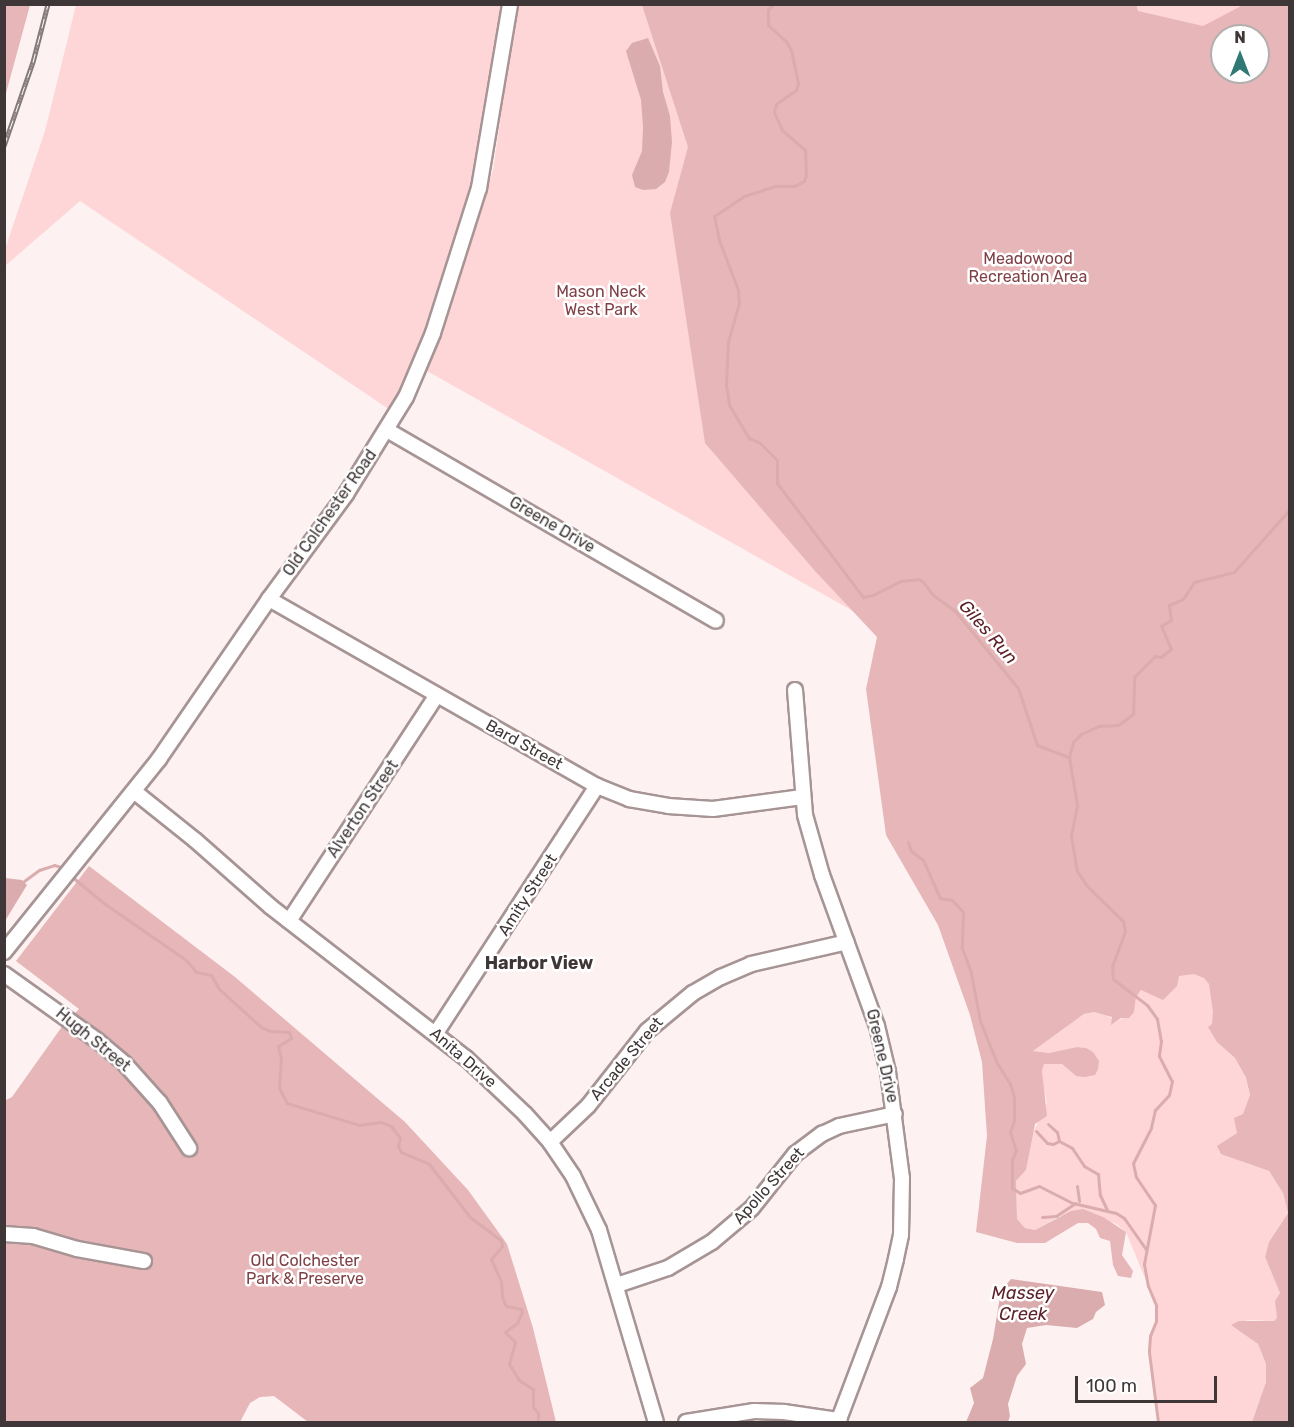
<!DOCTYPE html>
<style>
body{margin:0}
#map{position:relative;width:1294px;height:1427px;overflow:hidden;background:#fef1f1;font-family:Rubik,sans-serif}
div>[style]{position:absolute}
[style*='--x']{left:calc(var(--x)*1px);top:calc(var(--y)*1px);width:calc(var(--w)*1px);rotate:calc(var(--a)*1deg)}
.green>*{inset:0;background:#fed6d7}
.forest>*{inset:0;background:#e6b6b8}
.water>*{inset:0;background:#dbacad}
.stream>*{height:3px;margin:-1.5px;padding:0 1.5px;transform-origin:1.5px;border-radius:1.5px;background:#dbacad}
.roads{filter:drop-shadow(2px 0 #a79494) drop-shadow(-2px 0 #a79494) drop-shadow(0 2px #a79494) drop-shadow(0 -2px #a79494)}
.minor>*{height:14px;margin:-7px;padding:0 7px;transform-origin:7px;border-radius:7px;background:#fff}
.rail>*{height:5px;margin-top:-2.5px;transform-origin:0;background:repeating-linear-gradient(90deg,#fff 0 9px,#847a7a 0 18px);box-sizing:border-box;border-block:2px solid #847a7a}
span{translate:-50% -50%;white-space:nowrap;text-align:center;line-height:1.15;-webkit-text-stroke:5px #fff;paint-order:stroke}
.park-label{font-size:16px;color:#7f4146}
.street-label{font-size:16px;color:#3f3737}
.water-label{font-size:18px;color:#5e232a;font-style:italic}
.neighbourhood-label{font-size:18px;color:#3f3737;font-weight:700}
.frame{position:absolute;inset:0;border:6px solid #3f3737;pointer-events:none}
.north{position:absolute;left:1210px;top:24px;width:60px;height:60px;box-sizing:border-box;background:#fff;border:2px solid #b2afaf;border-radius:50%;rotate:0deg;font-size:16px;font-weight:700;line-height:24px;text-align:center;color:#3f3737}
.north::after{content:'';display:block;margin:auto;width:21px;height:27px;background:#2f7874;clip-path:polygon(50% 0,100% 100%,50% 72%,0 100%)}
.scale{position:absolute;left:1075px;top:1376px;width:142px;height:27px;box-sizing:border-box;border:3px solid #3f3737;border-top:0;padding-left:8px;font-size:18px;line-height:21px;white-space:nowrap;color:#3f3737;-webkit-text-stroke:4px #fff;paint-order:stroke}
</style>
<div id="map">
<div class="green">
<i style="clip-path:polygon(76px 5px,504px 5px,483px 146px,470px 198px,451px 248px,435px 310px,415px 362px,390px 410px,80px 201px,5px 266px,4px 252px,45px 131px)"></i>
<i style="clip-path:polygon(evenodd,517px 5px,1289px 5px,1217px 1042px,1235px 1058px,1246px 1079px,1250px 1095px,1237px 1133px,1218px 1146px,1241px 1161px,1269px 1171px,1283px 1193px,1288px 1213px,1269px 1242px,1265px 1257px,1280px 1293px,1276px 1309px,1278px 1318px,1274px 1321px,1248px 1320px,1232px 1325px,1258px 1344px,1266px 1364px,1266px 1382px,1252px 1422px,1158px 1422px,1149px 1352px,1150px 1336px,1156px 1321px,1156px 1305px,1126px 1232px,1115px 1223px,1060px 1216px,1035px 1230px,1025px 1228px,1017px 1219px,1016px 1181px,1026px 1170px,1031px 1137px,1047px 1103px,1043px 1087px,1042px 1071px,1044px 1064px,1062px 1064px,1076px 1076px,1086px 1048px,1077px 1047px,1049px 1053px,1033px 1051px,1084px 1014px,1094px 1012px,1105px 1015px,1112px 1018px,1112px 1024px,1134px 1012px,1136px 997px,1141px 990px,1155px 995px,917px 647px,427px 371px,443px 328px,462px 259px,482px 206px,493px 170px,517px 5px,1222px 36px,1258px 36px,1258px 72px,1222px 72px,1222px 36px)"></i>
</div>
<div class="forest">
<i style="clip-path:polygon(5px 4px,30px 5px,5px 97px,4px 5px)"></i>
<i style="clip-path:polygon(evenodd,1136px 4px,1138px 11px,1203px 26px,1243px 5px,1289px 5px,1289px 1422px,1252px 1422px,1266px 1382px,1266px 1364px,1258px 1344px,1231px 1325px,1239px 1321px,1274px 1321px,1277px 1318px,1275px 1301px,1280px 1293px,1265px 1257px,1269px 1242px,1288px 1213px,1283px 1193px,1269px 1171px,1221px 1154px,1217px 1146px,1237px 1133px,1234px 1118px,1243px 1114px,1250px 1095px,1246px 1078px,1235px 1058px,1217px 1042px,1208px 1027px,1212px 1024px,1213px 1012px,1209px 984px,1204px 978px,1194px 974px,1179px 976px,1177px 986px,1163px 1000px,1141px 990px,1136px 997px,1134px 1012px,1129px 1018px,1121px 1018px,1111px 1025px,1112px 1017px,1094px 1012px,1084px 1014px,1033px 1051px,1049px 1053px,1077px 1047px,1086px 1048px,1093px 1052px,1099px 1061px,1098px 1069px,1095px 1075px,1084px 1077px,1076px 1076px,1062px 1064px,1044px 1064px,1042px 1071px,1047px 1116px,1035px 1124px,1026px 1170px,1016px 1181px,1017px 1219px,1025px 1228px,1035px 1230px,1071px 1211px,1083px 1209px,1103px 1217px,1126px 1232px,1122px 1255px,1133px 1271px,1131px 1278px,1118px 1276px,1113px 1265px,1110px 1241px,1100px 1238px,1096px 1229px,1088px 1223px,1078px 1223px,1045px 1243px,1017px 1243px,976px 1232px,987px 1136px,982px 1062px,970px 1015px,938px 925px,886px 835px,866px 689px,877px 637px,815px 571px,705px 443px,670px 213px,688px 147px,642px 5px,1136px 4px,1222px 36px,1258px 36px,1258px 72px,1222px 72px,1222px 36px)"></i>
<i style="clip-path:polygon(89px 866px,235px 977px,405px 1122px,468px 1190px,507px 1244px,533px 1328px,556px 1422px,308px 1422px,274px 1396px,260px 1397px,250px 1403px,240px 1422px,5px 1422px,4px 1101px,12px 1097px,61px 1028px,79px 1009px,16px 961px)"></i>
</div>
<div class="water">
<i style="clip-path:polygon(648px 38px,660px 66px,663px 92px,670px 116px,672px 142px,669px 172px,665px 182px,656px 189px,643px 190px,635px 187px,632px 175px,642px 151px,643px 127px,641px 100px,626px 51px,632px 43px)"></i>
<i style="clip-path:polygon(5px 878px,22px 880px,27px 885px,5px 921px)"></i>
<i style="clip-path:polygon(1011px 1279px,1102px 1292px,1105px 1305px,1096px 1312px,1093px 1319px,1077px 1328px,1046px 1325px,1027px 1328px,1022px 1344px,1026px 1364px,1017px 1376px,1008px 1404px,1010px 1416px,1008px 1422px,966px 1422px,974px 1403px,970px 1388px,983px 1378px,993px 1339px,1001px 1291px)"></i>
</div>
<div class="stream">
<i style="--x:773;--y:4;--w:8;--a:130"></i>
<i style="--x:768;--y:10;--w:15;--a:90"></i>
<i style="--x:768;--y:25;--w:24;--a:42"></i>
<i style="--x:786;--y:41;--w:10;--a:61"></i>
<i style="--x:791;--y:50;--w:34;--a:78"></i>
<i style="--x:798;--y:83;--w:7;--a:106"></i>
<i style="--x:796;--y:90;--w:24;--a:145"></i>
<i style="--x:776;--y:104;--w:8;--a:104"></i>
<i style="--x:774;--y:112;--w:20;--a:66"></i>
<i style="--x:782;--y:130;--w:30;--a:41"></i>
<i style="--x:805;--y:150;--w:25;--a:88"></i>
<i style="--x:806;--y:175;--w:6;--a:108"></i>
<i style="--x:804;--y:181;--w:11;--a:153"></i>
<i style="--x:794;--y:186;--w:19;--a:180"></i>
<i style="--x:775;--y:186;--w:33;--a:162"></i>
<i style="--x:744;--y:196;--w:36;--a:146"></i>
<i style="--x:714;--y:216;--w:25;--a:78"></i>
<i style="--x:719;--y:240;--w:53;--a:69.2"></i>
<i style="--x:738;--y:290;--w:13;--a:86"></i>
<i style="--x:739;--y:303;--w:41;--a:105.8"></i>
<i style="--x:728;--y:342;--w:43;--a:92.7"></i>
<i style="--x:726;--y:385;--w:20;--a:81"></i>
<i style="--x:729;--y:405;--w:39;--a:59"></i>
<i style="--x:749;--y:438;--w:12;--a:24"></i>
<i style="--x:760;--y:443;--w:24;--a:45"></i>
<i style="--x:777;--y:460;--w:23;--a:90"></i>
<i style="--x:777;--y:483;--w:143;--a:53"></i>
<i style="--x:863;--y:597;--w:10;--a:-11"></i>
<i style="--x:873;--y:595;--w:31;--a:-27"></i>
<i style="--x:901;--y:581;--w:18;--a:-6"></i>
<i style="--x:919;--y:579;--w:5;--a:37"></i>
<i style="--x:923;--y:582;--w:16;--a:52"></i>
<i style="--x:933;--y:595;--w:29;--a:36"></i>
<i style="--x:956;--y:612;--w:98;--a:50.8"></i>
<i style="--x:1018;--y:688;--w:60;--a:71.6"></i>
<i style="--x:1037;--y:745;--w:34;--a:21"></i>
<i style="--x:1069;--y:757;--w:49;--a:80.5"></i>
<i style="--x:1077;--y:805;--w:31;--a:101"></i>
<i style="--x:1071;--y:835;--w:36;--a:81"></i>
<i style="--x:1077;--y:871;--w:18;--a:56"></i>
<i style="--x:1087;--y:886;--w:50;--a:44.2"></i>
<i style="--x:1123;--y:921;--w:10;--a:79"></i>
<i style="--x:1125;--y:931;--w:37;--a:110"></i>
<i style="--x:1112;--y:966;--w:13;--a:86"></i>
<i style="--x:1113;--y:979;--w:43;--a:37.4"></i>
<i style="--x:1147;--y:1005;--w:17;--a:54"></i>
<i style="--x:1157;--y:1019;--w:22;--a:80"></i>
<i style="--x:1161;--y:1041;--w:15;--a:98"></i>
<i style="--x:1159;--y:1056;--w:28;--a:63"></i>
<i style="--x:1172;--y:1081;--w:14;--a:102"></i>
<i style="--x:1169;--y:1095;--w:21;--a:133"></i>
<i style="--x:1155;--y:1110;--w:18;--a:103"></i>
<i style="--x:1151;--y:1128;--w:39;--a:117"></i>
<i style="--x:1133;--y:1163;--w:14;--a:78"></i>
<i style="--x:1136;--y:1177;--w:34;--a:56"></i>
<i style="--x:1155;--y:1205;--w:60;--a:100.6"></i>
<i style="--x:1144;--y:1264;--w:22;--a:80"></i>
<i style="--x:1148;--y:1286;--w:21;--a:67"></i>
<i style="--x:1156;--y:1305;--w:16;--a:90"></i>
<i style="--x:1156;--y:1321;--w:16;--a:112"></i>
<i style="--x:1150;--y:1336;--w:16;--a:94"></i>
<i style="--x:1149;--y:1352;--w:71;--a:82.7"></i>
<i style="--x:1069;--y:757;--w:16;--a:-75"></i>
<i style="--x:1073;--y:742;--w:11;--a:-45"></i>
<i style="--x:1081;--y:734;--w:20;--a:-24"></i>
<i style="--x:1099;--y:726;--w:19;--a:-3"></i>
<i style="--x:1118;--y:725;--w:19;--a:-36"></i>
<i style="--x:1133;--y:714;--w:37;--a:-88"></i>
<i style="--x:1134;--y:677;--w:30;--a:-45"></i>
<i style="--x:1155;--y:656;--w:6;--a:9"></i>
<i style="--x:1161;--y:657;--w:13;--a:-39"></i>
<i style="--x:1171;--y:649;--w:25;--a:-113"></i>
<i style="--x:1161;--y:626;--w:12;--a:-31"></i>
<i style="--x:1171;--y:620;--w:15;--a:-98"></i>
<i style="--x:1169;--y:605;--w:15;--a:-23"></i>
<i style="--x:1183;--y:599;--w:20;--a:-57"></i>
<i style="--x:1194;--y:582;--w:41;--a:-14"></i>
<i style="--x:1234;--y:572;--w:84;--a:-48.4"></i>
<i style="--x:908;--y:842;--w:9;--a:72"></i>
<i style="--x:911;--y:851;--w:15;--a:37"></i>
<i style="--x:923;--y:860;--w:42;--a:65.9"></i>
<i style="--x:940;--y:898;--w:12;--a:9"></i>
<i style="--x:952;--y:900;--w:16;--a:47"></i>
<i style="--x:963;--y:912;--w:36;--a:92"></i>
<i style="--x:962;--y:948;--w:27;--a:70"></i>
<i style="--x:971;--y:973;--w:49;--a:79.4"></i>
<i style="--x:980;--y:1021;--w:45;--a:68"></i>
<i style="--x:997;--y:1063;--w:25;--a:58"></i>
<i style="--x:1010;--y:1084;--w:14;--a:73"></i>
<i style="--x:1014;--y:1097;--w:24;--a:90"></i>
<i style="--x:1014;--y:1121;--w:12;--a:110"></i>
<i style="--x:1010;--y:1132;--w:19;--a:72"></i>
<i style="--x:1016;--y:1150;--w:11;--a:112"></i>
<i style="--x:1012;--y:1160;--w:28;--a:90"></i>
<i style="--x:1012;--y:1188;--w:9;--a:32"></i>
<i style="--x:1020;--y:1193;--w:20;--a:-20"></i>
<i style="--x:1039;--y:1186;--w:38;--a:27"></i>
<i style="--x:1073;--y:1203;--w:44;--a:13.1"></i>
<i style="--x:1116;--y:1213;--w:9;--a:32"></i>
<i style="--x:1124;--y:1218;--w:39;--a:55"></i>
<i style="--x:71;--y:876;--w:44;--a:39.5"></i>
<i style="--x:105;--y:904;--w:98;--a:34.7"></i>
<i style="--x:186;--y:960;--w:16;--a:50"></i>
<i style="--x:196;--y:972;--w:15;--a:11"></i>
<i style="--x:211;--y:975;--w:16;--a:60"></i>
<i style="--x:219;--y:989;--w:57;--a:42.1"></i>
<i style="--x:261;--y:1027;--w:10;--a:24"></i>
<i style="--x:270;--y:1031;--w:19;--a:3"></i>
<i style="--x:289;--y:1032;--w:6;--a:72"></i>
<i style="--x:291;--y:1038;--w:15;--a:148"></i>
<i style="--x:278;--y:1046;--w:13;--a:77"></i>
<i style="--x:281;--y:1059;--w:29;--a:94"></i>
<i style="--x:279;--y:1088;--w:17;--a:62"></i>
<i style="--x:287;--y:1103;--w:75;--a:17"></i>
<i style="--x:359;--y:1125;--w:22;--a:-8"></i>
<i style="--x:381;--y:1122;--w:11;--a:22"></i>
<i style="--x:391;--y:1126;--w:15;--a:53"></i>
<i style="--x:400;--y:1138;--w:8;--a:104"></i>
<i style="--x:398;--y:1146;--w:7;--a:63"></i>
<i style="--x:401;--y:1152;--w:30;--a:23"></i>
<i style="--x:429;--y:1164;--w:67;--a:52.3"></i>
<i style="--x:470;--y:1217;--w:39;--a:37"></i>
<i style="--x:501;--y:1240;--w:6;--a:81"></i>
<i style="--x:502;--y:1246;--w:17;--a:130"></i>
<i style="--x:491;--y:1259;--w:24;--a:66"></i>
<i style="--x:501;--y:1281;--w:16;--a:86"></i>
<i style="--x:502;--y:1297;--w:10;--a:66"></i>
<i style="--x:506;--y:1306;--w:15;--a:11"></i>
<i style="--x:521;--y:1309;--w:3;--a:72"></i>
<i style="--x:522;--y:1312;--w:12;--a:114"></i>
<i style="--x:517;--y:1323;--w:15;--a:143"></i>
<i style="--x:505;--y:1332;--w:14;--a:45"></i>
<i style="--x:515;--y:1342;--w:23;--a:105"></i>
<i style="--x:509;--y:1364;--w:19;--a:58"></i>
<i style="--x:519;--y:1380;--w:17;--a:33"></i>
<i style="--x:533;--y:1389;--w:18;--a:90"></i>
<i style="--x:533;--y:1407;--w:8;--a:50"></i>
<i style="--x:538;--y:1413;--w:9;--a:90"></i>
<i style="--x:24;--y:881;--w:19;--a:-36"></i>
<i style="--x:39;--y:870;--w:16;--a:-18"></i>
<i style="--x:54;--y:865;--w:7;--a:16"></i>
<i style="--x:1048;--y:1124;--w:12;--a:42"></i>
<i style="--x:1057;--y:1132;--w:9;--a:77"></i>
<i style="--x:1059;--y:1141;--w:15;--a:28"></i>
<i style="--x:1072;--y:1148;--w:22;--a:56"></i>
<i style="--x:1084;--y:1166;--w:16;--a:30"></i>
<i style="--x:1098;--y:1174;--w:21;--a:85"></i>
<i style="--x:1100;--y:1195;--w:17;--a:65"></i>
<i style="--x:1036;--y:1131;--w:16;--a:47"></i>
<i style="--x:1047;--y:1143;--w:6;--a:9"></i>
<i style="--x:1053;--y:1144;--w:7;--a:-27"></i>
<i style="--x:1077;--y:1186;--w:15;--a:82"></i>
<i style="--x:1042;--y:1217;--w:14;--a:-4"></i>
<i style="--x:1056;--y:1216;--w:23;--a:-34"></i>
</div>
<div class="roads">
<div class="minor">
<i style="--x:387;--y:430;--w:380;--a:30.1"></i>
<i style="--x:269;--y:599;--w:378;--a:29.7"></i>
<i style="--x:597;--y:786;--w:35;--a:22"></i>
<i style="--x:629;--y:799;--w:40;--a:10"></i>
<i style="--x:668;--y:806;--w:45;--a:3.8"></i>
<i style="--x:713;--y:809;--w:90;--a:-7.7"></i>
<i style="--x:795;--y:690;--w:125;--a:85.4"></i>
<i style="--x:805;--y:815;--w:62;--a:74.2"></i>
<i style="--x:822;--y:875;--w:161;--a:70"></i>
<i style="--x:877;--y:1026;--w:47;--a:76.6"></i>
<i style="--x:888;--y:1072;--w:107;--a:82.5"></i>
<i style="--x:902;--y:1178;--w:57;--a:91"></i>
<i style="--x:901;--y:1235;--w:25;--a:102"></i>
<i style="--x:896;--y:1259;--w:29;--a:104"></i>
<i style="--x:889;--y:1287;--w:144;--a:110.7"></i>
<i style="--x:135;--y:792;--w:77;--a:38.7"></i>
<i style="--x:195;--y:840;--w:101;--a:41.4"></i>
<i style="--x:271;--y:907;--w:247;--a:37.8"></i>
<i style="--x:466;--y:1058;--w:81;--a:43.5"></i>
<i style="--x:525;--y:1114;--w:38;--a:48"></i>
<i style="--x:550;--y:1142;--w:41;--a:55.9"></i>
<i style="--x:573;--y:1176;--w:60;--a:64.3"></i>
<i style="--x:599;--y:1230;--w:200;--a:73.5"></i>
<i style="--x:289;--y:921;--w:270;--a:-56.8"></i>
<i style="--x:4;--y:952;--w:248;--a:-51.2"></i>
<i style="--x:159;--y:759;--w:194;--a:-55.5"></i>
<i style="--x:269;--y:599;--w:130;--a:-53.7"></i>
<i style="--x:346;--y:494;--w:114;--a:-58.3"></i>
<i style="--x:406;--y:397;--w:69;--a:-67.1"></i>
<i style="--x:433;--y:333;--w:152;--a:-72.4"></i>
<i style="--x:479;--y:188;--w:187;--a:-80.4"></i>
<i style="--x:4;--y:974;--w:115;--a:35.5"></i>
<i style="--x:98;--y:1041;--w:35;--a:40"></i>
<i style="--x:125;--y:1064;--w:52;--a:48.1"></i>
<i style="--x:160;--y:1103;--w:54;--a:57.2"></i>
<i style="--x:436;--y:1033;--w:295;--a:-56.9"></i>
<i style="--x:550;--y:1142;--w:52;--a:-43.5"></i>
<i style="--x:588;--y:1106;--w:95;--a:-51.8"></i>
<i style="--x:647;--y:1031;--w:60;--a:-39.6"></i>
<i style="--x:693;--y:993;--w:32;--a:-30"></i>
<i style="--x:721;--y:977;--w:33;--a:-23"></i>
<i style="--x:751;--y:964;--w:98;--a:-12.9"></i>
<i style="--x:4;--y:1234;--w:29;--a:4"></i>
<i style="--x:33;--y:1236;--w:46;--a:16.5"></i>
<i style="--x:77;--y:1249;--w:68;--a:10.2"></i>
<i style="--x:617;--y:1285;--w:54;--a:-18.4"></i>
<i style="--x:668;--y:1268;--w:51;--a:-30.6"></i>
<i style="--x:712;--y:1242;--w:52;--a:-40.4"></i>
<i style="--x:752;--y:1208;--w:69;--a:-51.5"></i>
<i style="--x:795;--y:1154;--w:34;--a:-37"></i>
<i style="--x:822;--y:1134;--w:19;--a:-25"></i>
<i style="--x:839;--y:1126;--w:57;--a:-12.1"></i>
<i style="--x:686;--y:1422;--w:69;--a:-9.2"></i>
<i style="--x:754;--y:1411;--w:30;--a:2"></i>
<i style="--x:784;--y:1412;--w:56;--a:8.3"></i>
</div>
</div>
<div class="rail">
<i style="--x:4;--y:146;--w:89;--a:-71"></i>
<i style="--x:33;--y:62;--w:60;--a:-75.5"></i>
</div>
<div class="park-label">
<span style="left:1028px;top:268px">Meadowood<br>Recreation Area</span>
<span style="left:601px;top:301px">Mason Neck<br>West Park</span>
<span style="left:305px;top:1270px">Old Colchester<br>Park &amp; Preserve</span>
</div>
<div class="street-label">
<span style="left:330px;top:513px;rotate:-55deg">Old Colchester Road</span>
<span style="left:552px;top:525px;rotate:30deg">Greene Drive</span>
<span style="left:524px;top:745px;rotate:29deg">Bard Street</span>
<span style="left:363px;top:809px;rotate:-56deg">Alverton Street</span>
<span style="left:528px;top:895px;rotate:-57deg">Amity Street</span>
<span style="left:93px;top:1040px;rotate:39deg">Hugh Street</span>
<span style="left:882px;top:1056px;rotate:77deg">Greene Drive</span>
<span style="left:463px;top:1058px;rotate:41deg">Anita Drive</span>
<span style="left:627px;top:1059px;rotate:-50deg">Arcade Street</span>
<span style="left:769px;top:1186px;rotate:-48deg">Apollo Street</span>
</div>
<div class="water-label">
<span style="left:988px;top:632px;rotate:49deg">Giles Run</span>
<span style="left:1023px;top:1304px">Massey<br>Creek</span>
</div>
<div class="neighbourhood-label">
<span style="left:539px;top:963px">Harbor View</span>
</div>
<div class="frame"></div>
<div class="north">N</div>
<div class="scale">100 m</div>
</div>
